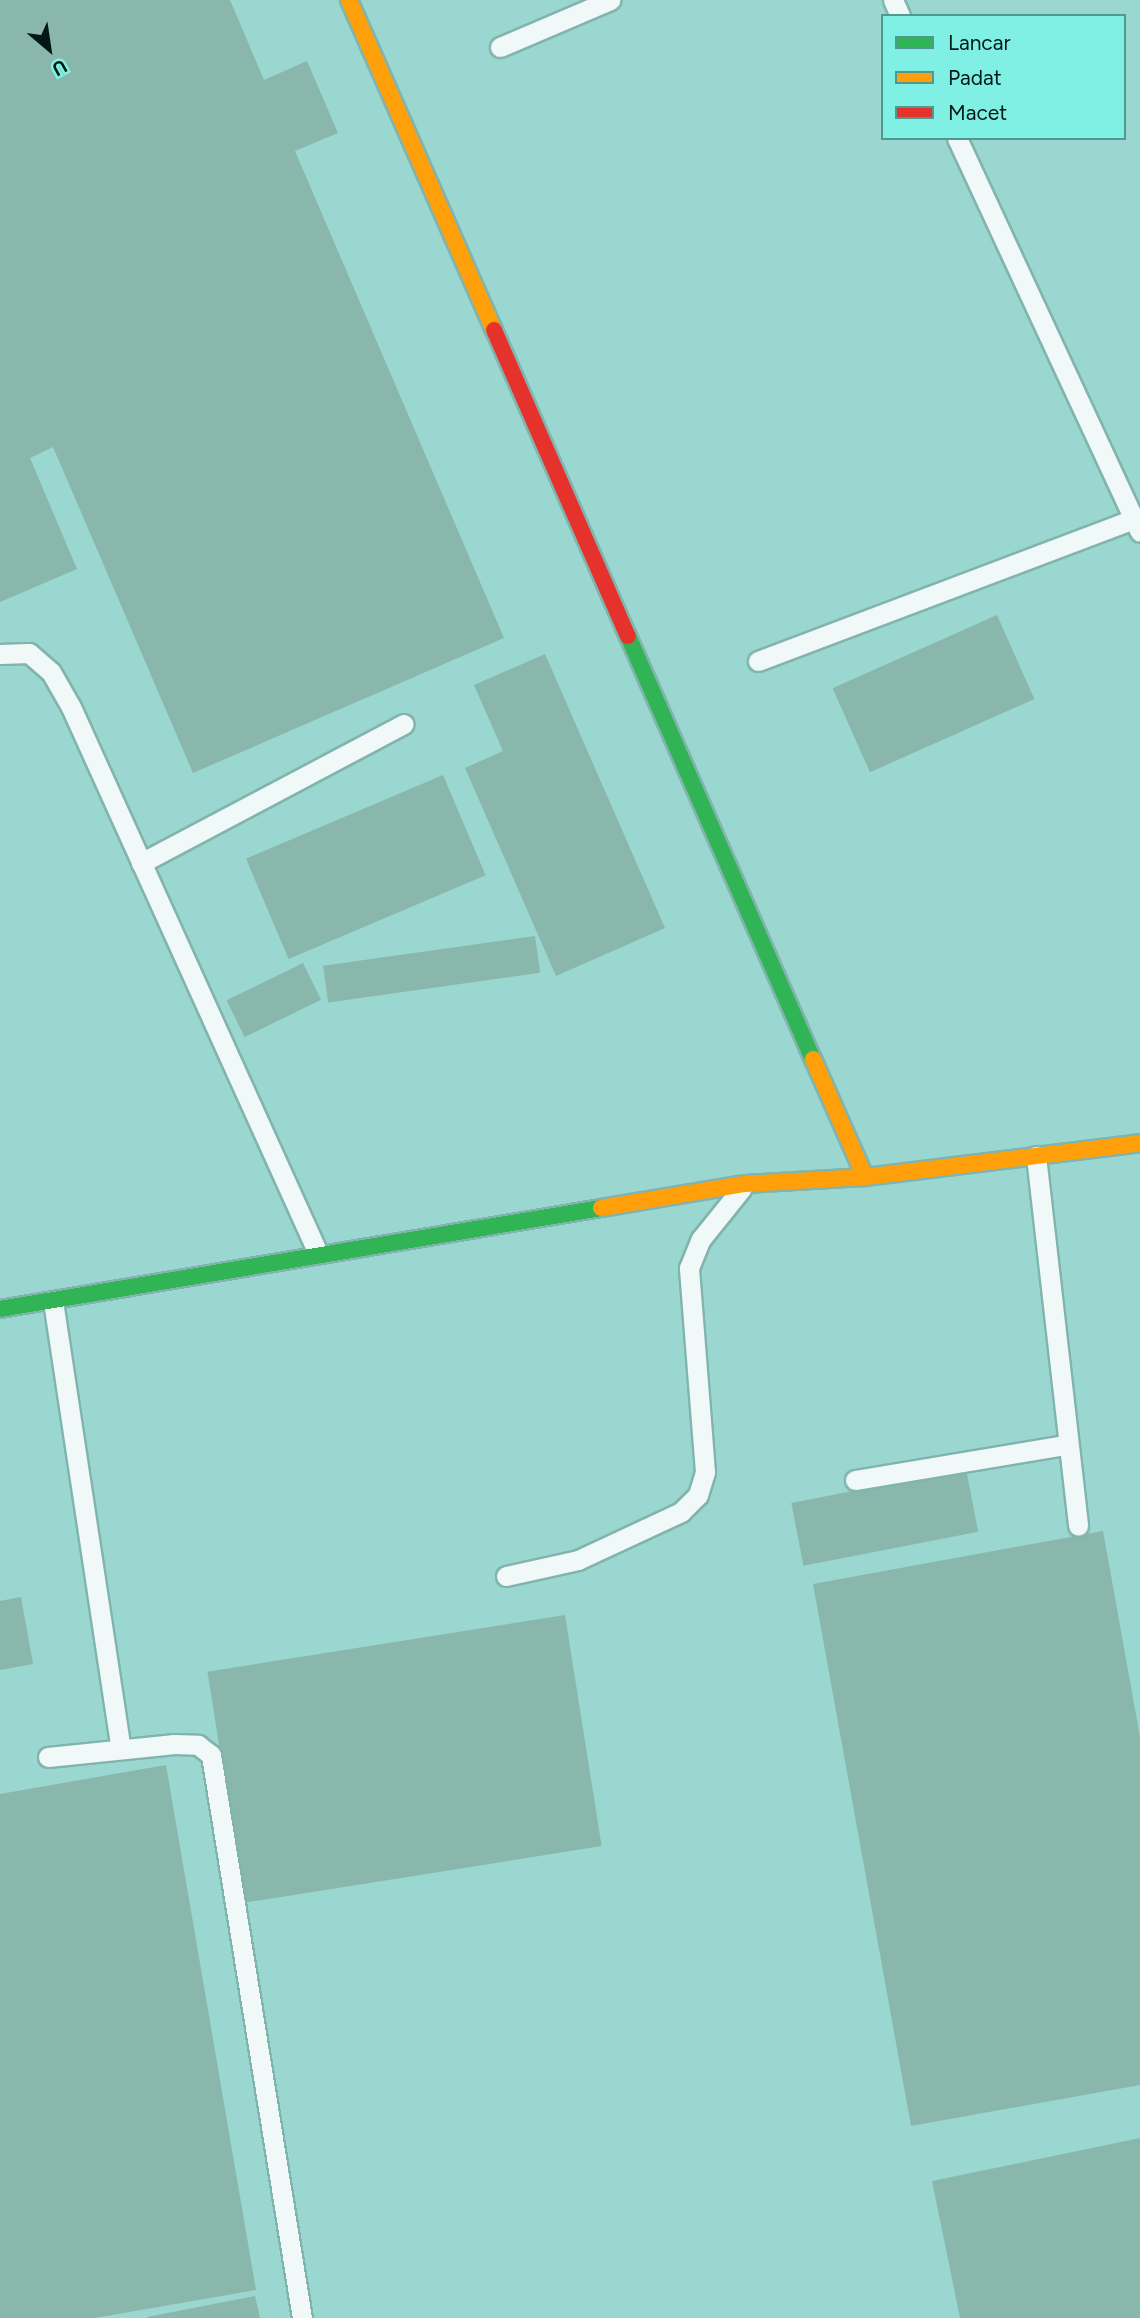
<!DOCTYPE html>
<style>
body{margin:0}
#map{position:relative;width:1140px;height:2318px;overflow:hidden;background:#9ad7d0;font-family:Figtree,sans-serif}
div>[style]{position:absolute}
[style*='--x']{left:calc(var(--x)*1px);top:calc(var(--y)*1px);width:calc(var(--w)*1px);rotate:calc(var(--a)*1deg)}
.building>*{inset:0;background:#89b7ac;transform-origin:0 0}
.roads{filter:drop-shadow(2px 0 #82b4ae) drop-shadow(-2px 0 #82b4ae) drop-shadow(0 2px #82b4ae) drop-shadow(0 -2px #82b4ae)}
.lane>*{height:19px;margin:-9.5px;padding:0 9.5px;transform-origin:9.5px;border-radius:9.5px;background:#f0f9f8}
.fast>*{height:16px;margin:-8px;padding:0 8px;transform-origin:8px;border-radius:8px;background:#30b455}
.slow>*{height:16px;margin:-8px;padding:0 8px;transform-origin:8px;border-radius:8px;background:#ff9f0a}
.jam>*{height:16px;margin:-8px;padding:0 8px;transform-origin:8px;border-radius:8px;background:#e5322d}
span{translate:-50% -50%;white-space:nowrap;text-align:center;line-height:1.15;-webkit-text-stroke:5px #81f0e4;paint-order:stroke}
.legend{position:absolute;left:881px;top:14px;width:245px;height:126px;box-sizing:border-box;background:#81f0e4;border:2px solid #4e9a92;margin:0;padding:9px 12px;list-style:none;font-size:21px;color:#011816}
.legend li{display:flex;align-items:center;gap:14px;height:35px}
.legend b{width:35px;border:2px solid #4e9a92}
.north{position:absolute;left:14px;top:14px;width:70px;height:70px;-webkit-text-stroke:5px #81f0e4;paint-order:stroke;rotate:151deg;font-size:19px;font-weight:700;line-height:28px;text-align:center;color:#011816}
.north::after{content:'';display:block;margin:auto;width:24px;height:32px;background:#011816;clip-path:polygon(50% 0,100% 100%,50% 72%,0 100%)}
</style>
<div id="map">
<div class="building">
<i style="clip-path:polygon(0 0,230px 0,264px 80px,307px 61px,338px 133px,295px 151px,504px 638px,193px 773px,53px 447px,30px 458px,77px 569px,0 602px)"></i>
<i style="left:997px;top:615px;width:92px;height:180px;rotate:66deg"></i>
<i style="clip-path:polygon(545px 654px,665px 928px,556px 976px,465px 768px,503px 751px,474px 685px)"></i>
<i style="left:443px;top:775px;width:109px;height:214px;rotate:67deg"></i>
<i style="left:535px;top:936px;width:37px;height:214px;rotate:82deg"></i>
<i style="left:303px;top:963px;width:41px;height:85px;rotate:64deg"></i>
<i style="left:966px;top:1469px;width:64px;height:178px;rotate:79deg"></i>
<i style="clip-path:polygon(1103px 1531px,1140px 1737px,1140px 2085px,911px 2126px,813px 1584px)"></i>
<i style="clip-path:polygon(21px 1597px,33px 1664px,0 1670px,0 1601px)"></i>
<i style="left:565px;top:1615px;width:234px;height:362px;rotate:81deg"></i>
<i style="clip-path:polygon(166px 1765px,256px 2290px,95px 2318px,0 2318px,0 1794px)"></i>
<i style="clip-path:polygon(1140px 2138px,1140px 2318px,960px 2318px,932px 2181px)"></i>
<i style="clip-path:polygon(255px 2296px,260px 2318px,148px 2318px,147px 2317px)"></i>
</div>
<div class="roads">
<div class="lane">
<i style="--x:893;--y:0;--w:17;--a:66"></i>
<i style="--x:500;--y:47;--w:120;--a:-23.1"></i>
<i style="--x:957;--y:138;--w:434;--a:65.1"></i>
<i style="--x:0;--y:654;--w:29;--a:-2"></i>
<i style="--x:29;--y:653;--w:29;--a:41"></i>
<i style="--x:51;--y:672;--w:40;--a:60.3"></i>
<i style="--x:71;--y:707;--w:597;--a:65.67"></i>
<i style="--x:758;--y:661;--w:401;--a:-20.7"></i>
<i style="--x:141;--y:863;--w:297;--a:-27.9"></i>
<i style="--x:1036;--y:1156;--w:372;--a:83.5"></i>
<i style="--x:53;--y:1301;--w:449;--a:81.4"></i>
<i style="--x:855;--y:1480;--w:213;--a:-9.5"></i>
<i style="--x:506;--y:1576;--w:74;--a:-12.5"></i>
<i style="--x:578;--y:1560;--w:114;--a:-25"></i>
<i style="--x:681;--y:1512;--w:24;--a:-45"></i>
<i style="--x:698;--y:1495;--w:24;--a:-73"></i>
<i style="--x:705;--y:1472;--w:205;--a:-94.5"></i>
<i style="--x:689;--y:1268;--w:31;--a:-68"></i>
<i style="--x:701;--y:1239;--w:65;--a:-51.2"></i>
<i style="--x:48;--y:1757;--w:127;--a:-5.9"></i>
<i style="--x:174;--y:1744;--w:24;--a:2"></i>
<i style="--x:198;--y:1745;--w:16;--a:38"></i>
<i style="--x:211;--y:1755;--w:570;--a:80.82"></i>
</div>
<div class="fast">
<i style="--x:628;--y:636;--w:462;--a:66.4"></i>
<i style="--x:0;--y:1309;--w:609;--a:-9.54"></i>
</div>
<div class="slow">
<i style="--x:349;--y:0;--w:360;--a:66.3"></i>
<i style="--x:813;--y:1059;--w:129;--a:66.2"></i>
<i style="--x:601;--y:1208;--w:146;--a:-9.5"></i>
<i style="--x:745;--y:1184;--w:120;--a:-3.3"></i>
<i style="--x:865;--y:1177;--w:277;--a:-7"></i>
</div>
<div class="jam">
<i style="--x:494;--y:330;--w:334;--a:66.4"></i>
</div>
</div>
<ul class="legend">
<li><b style="height:9px;background:#30b455"></b>Lancar</li>
<li><b style="height:9px;background:#ff9f0a"></b>Padat</li>
<li><b style="height:9px;background:#e5322d"></b>Macet</li>
</ul>
<div class="north">U</div>
</div>
